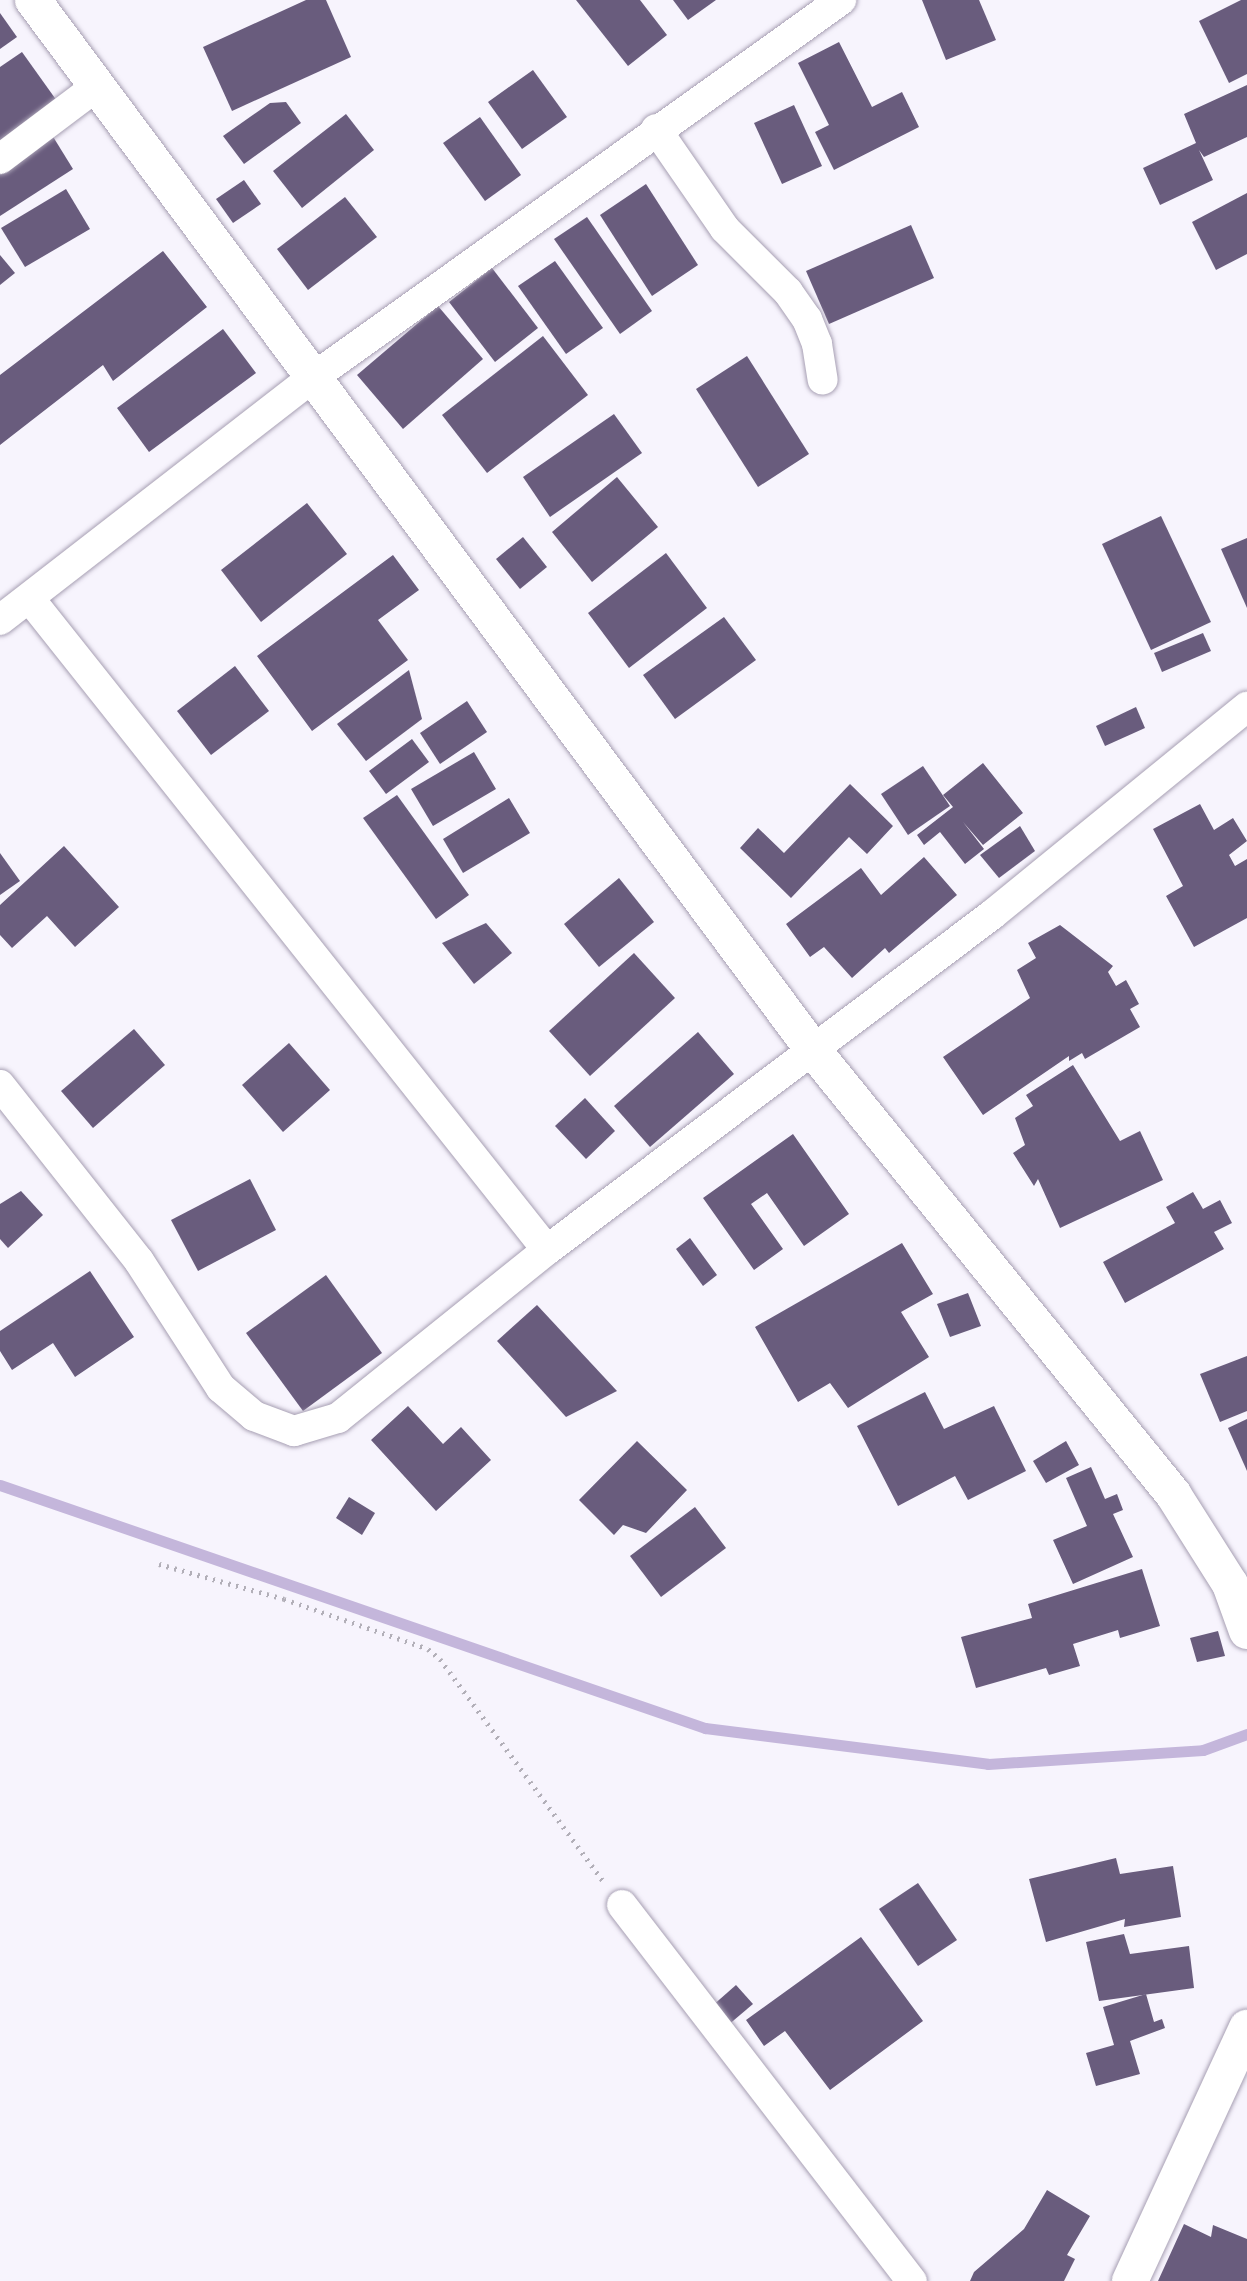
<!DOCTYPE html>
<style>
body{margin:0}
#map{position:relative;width:1247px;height:2281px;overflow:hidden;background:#f7f4fd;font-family:"IBM Plex Sans",sans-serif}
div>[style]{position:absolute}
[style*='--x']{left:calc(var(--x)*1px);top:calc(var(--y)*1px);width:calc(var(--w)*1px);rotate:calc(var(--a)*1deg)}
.stream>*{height:11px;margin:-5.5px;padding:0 5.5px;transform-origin:5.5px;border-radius:5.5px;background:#c4b6db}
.building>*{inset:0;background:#695c7d}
.path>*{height:5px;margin-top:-2.5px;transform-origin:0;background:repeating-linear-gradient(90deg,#b2afb8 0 2px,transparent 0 8px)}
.roads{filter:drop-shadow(0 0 2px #a79fb3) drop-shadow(0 0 2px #a79fb3)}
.minor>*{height:30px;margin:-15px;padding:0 15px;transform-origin:15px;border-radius:15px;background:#fff}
.tertiary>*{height:36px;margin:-18px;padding:0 18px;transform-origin:18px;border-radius:18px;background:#fff}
span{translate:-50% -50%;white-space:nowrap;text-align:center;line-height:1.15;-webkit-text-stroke:8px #fff;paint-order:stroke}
</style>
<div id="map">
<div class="stream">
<i style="--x:0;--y:1485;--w:746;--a:19.02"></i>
<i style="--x:705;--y:1728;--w:285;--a:7.2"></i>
<i style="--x:988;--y:1764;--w:215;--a:-3.7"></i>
<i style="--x:1203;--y:1750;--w:47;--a:-20"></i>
</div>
<div class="building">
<i style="clip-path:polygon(306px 0,326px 0,351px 57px,232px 111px,203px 47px)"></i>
<i style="clip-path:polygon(576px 0,640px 0,667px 35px,628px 66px)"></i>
<i style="clip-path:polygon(673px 0,716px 0,688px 20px)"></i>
<i style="clip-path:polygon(922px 0,979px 0,996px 40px,946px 60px)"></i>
<i style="clip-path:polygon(1241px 0,1247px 0,1247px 74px,1229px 83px,1199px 21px)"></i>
<i style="clip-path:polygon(0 13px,17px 37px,0 49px)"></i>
<i style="clip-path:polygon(839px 42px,872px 107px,902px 92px,919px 127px,834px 170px,815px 132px,829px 125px,798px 63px)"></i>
<i style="clip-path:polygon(22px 52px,62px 108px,0 151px,0 67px)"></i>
<i style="clip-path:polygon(533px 70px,567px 117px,522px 149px,488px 102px)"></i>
<i style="clip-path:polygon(1247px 85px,1247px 137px,1204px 157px,1199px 150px,1213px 180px,1160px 205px,1143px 168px,1196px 143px,1184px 114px)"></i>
<i style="clip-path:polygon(286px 102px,301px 123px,244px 164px,223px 136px,270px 103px)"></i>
<i style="clip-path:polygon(794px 105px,822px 166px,782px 184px,754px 123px)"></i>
<i style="clip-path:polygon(346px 114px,374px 150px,302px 208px,273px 171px)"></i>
<i style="clip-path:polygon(480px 117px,521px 175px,485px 201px,443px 143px)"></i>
<i style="clip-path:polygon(52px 135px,73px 169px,0 216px,0 168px)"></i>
<i style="clip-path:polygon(244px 180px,261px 204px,233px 223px,216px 199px)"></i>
<i style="clip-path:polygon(646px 184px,698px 265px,652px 296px,600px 215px)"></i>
<i style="clip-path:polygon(66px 189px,90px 229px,25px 267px,1px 228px)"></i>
<i style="clip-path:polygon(1247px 193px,1247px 254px,1216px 270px,1192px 222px)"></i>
<i style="clip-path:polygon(345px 197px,377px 237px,308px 290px,277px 249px)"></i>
<i style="clip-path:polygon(587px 217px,652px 311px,620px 334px,554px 239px)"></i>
<i style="clip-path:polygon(911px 225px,934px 278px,829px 324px,806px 271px)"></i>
<i style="clip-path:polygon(163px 251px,207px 307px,113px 381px,103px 365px,0 445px,0 375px)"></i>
<i style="clip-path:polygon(0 255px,15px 273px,0 285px)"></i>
<i style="clip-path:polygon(555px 261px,603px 328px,566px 354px,518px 286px)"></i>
<i style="clip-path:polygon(492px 268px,538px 328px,495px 362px,449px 302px)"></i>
<i style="clip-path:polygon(438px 306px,483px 359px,403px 429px,357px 375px)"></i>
<i style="clip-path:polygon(223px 329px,256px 373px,149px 452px,117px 408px)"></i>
<i style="clip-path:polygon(543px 336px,588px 395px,487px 473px,442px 415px)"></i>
<i style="clip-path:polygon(747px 356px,809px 454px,758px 487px,696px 389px)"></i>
<i style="clip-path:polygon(614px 414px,642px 453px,550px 517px,523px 477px)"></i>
<i style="clip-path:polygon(617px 477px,658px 527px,592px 582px,552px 532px)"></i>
<i style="clip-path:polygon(307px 503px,347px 554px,261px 622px,221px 570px)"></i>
<i style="clip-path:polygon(1161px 516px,1211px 622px,1151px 650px,1102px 544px)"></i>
<i style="clip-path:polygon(523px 537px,547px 567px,520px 589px,496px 559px)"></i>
<i style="clip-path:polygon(1247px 538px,1247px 608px,1221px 549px)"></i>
<i style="clip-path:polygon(666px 553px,707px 608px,629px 668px,588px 613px)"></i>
<i style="clip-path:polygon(393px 555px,419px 590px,378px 620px,408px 660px,312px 731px,257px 656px)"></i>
<i style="clip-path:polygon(724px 617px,756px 660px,675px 719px,643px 675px)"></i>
<i style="clip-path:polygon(1203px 633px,1211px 651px,1162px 672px,1154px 653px)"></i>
<i style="clip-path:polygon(235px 666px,269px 711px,211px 755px,177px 711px)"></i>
<i style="clip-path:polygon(409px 670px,422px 719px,366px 761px,337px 724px)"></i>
<i style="clip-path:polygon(467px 701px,487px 732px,440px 764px,420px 733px)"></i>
<i style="clip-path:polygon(1136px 707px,1145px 728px,1105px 746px,1096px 726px)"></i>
<i style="clip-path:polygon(412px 739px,429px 762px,386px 794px,369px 771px)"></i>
<i style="clip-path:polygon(474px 752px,496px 789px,433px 826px,411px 789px)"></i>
<i style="clip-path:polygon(983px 763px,1023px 813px,983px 845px,963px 822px,984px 849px,965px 864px,940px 832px,924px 845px,917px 835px,953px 807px,943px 795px)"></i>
<i style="clip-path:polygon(923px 766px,950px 806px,908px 835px,881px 794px)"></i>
<i style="clip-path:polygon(850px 784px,893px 826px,867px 854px,849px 837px,791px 898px,740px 848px,758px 828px,784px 853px)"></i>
<i style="clip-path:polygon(397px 795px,469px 895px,436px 919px,363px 818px)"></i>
<i style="clip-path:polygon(509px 798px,530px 833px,463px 873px,443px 839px)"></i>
<i style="clip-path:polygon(1200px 804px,1214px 830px,1233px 818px,1247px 841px,1229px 855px,1235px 866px,1247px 859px,1247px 918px,1194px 947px,1166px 896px,1183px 886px,1153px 829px)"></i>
<i style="clip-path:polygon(1020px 826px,1035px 851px,999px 878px,980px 855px)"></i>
<i style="clip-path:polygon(64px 846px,119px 907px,75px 947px,47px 916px,12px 948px,0 935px,0 905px)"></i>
<i style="clip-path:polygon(0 853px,20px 881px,0 895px)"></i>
<i style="clip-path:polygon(924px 857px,957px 895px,889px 953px,885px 948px,852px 978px,824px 947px,810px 957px,786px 924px,861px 868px,881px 895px)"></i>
<i style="clip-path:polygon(619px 878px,654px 922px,599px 967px,564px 924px)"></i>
<i style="clip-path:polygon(486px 923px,512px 953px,474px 984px,442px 943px)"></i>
<i style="clip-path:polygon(1060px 925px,1113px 966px,1108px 972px,1116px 986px,1126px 980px,1139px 1004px,1130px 1009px,1140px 1027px,1085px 1059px,1082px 1053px,1069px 1061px,1069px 1056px,983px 1115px,943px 1057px,1030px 998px,1017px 970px,1036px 958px,1028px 943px)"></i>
<i style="clip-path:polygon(634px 953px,675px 998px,590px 1076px,549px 1031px)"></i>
<i style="clip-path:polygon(134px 1029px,165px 1065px,93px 1128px,61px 1091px)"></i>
<i style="clip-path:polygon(698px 1032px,734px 1074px,650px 1147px,614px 1106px)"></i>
<i style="clip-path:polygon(289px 1043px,330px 1090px,283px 1132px,242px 1085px)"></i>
<i style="clip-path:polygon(1073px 1065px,1120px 1141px,1140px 1131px,1163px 1180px,1060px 1228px,1038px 1179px,1034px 1186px,1013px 1153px,1025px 1145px,1015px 1118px,1033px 1106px,1026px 1095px)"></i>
<i style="clip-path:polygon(585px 1098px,615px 1131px,586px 1159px,555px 1126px)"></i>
<i style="clip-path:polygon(793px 1134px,849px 1214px,804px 1246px,767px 1193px,751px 1204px,783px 1249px,754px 1270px,703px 1198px)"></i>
<i style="clip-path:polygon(250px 1179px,276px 1230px,198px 1271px,171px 1220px)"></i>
<i style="clip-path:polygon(21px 1191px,43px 1215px,8px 1248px,0 1239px,0 1204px)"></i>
<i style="clip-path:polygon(1193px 1192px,1203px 1209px,1220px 1200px,1232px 1223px,1214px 1232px,1224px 1249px,1125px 1303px,1103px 1262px,1175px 1223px,1166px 1207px)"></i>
<i style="clip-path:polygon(690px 1238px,717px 1275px,703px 1286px,676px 1249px)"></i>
<i style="clip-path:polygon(902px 1243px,933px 1294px,901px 1312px,929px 1357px,848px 1408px,830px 1383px,798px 1402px,755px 1327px)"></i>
<i style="clip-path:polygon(90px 1271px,134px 1337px,75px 1377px,53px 1343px,12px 1370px,0 1351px,0 1331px)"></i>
<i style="clip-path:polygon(326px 1275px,382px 1353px,303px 1411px,246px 1333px)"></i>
<i style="clip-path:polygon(968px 1293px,981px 1326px,950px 1337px,937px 1304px)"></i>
<i style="clip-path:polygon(537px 1305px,617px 1391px,566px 1417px,497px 1341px)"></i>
<i style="clip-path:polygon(1247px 1356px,1247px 1411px,1220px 1422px,1200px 1374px)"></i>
<i style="clip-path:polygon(925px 1392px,944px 1429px,994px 1406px,1026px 1471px,968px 1500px,955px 1476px,898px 1506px,857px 1426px)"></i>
<i style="clip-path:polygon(408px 1406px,443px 1444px,461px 1427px,491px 1460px,436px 1511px,371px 1440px)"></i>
<i style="clip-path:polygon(1247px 1419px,1247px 1471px,1228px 1428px)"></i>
<i style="clip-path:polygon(637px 1441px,687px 1490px,646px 1533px,623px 1525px,614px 1535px,579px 1500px)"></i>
<i style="clip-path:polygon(1066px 1441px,1079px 1465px,1046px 1483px,1033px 1461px)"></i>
<i style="clip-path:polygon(1091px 1467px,1105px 1499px,1117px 1494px,1123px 1510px,1113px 1514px,1133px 1557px,1073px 1584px,1053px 1540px,1087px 1526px,1066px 1478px)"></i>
<i style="clip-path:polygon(349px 1497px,375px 1513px,362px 1535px,336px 1518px)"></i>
<i style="clip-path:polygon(695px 1507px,726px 1548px,661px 1597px,630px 1556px)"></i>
<i style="clip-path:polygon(1142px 1569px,1160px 1626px,1120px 1638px,1118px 1630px,1073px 1644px,1080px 1666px,1049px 1675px,1046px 1668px,976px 1688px,961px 1637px,1032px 1618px,1028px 1604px)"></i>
<i style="clip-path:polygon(1218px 1631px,1225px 1656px,1197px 1662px,1190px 1638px)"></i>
<i style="clip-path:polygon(1116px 1858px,1120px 1874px,1173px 1866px,1181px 1917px,1124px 1927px,1125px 1919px,1046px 1942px,1029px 1879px)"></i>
<i style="clip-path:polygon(918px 1883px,957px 1940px,918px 1966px,879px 1909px)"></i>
<i style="clip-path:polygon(1124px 1934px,1130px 1954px,1189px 1946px,1194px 1988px,1099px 2001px,1086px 1942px)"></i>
<i style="clip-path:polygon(861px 1937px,923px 2021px,830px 2090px,785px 2031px,764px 2046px,746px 2020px)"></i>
<i style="clip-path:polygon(736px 1985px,753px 2004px,727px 2026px,711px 2007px)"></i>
<i style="clip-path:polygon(1146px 1994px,1154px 2022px,1162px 2019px,1165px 2028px,1130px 2041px,1140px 2074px,1096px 2086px,1086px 2053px,1114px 2045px,1103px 2007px)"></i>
<i style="clip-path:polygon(1047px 2190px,1090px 2216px,1067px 2255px,1075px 2259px,1064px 2281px,970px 2281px,974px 2272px,1024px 2229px)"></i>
<i style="clip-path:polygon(1184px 2224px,1211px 2237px,1213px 2225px,1247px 2239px,1247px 2281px,1158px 2281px)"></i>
</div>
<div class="path">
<i style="--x:159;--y:1564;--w:130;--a:15.6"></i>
<i style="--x:284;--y:1599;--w:152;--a:19.1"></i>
<i style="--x:428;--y:1649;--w:16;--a:40"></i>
<i style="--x:440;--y:1659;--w:277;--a:53.7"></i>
</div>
<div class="roads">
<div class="minor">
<i style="--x:656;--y:129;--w:121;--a:55.4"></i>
<i style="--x:725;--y:229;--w:89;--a:45"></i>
<i style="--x:788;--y:292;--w:33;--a:55"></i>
<i style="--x:807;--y:319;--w:27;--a:68"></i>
<i style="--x:817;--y:344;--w:36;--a:81"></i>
<i style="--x:0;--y:159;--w:121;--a:-37"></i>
<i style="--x:30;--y:599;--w:831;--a:51.54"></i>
<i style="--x:0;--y:620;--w:393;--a:-37.8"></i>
<i style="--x:311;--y:379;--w:652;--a:-35.57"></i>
<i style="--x:0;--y:1085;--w:224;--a:51.7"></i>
<i style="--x:139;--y:1261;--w:151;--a:57.2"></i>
<i style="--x:221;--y:1388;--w:43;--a:40.3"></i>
<i style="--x:254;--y:1416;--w:43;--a:20.6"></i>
<i style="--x:294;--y:1431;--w:46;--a:-16.5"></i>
<i style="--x:338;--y:1418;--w:268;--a:-38.8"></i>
<i style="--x:547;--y:1250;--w:558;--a:-36.99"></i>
<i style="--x:993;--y:914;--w:328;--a:-39.2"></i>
<i style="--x:622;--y:1905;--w:475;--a:52.4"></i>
</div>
<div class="tertiary">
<i style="--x:33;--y:0;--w:1308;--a:53.39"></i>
<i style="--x:813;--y:1050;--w:572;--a:50.96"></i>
<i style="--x:1173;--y:1494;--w:107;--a:57.7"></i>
<i style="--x:1230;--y:1584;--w:50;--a:70.1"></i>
<i style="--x:1130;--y:2281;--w:279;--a:-65.2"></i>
</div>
</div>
</div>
